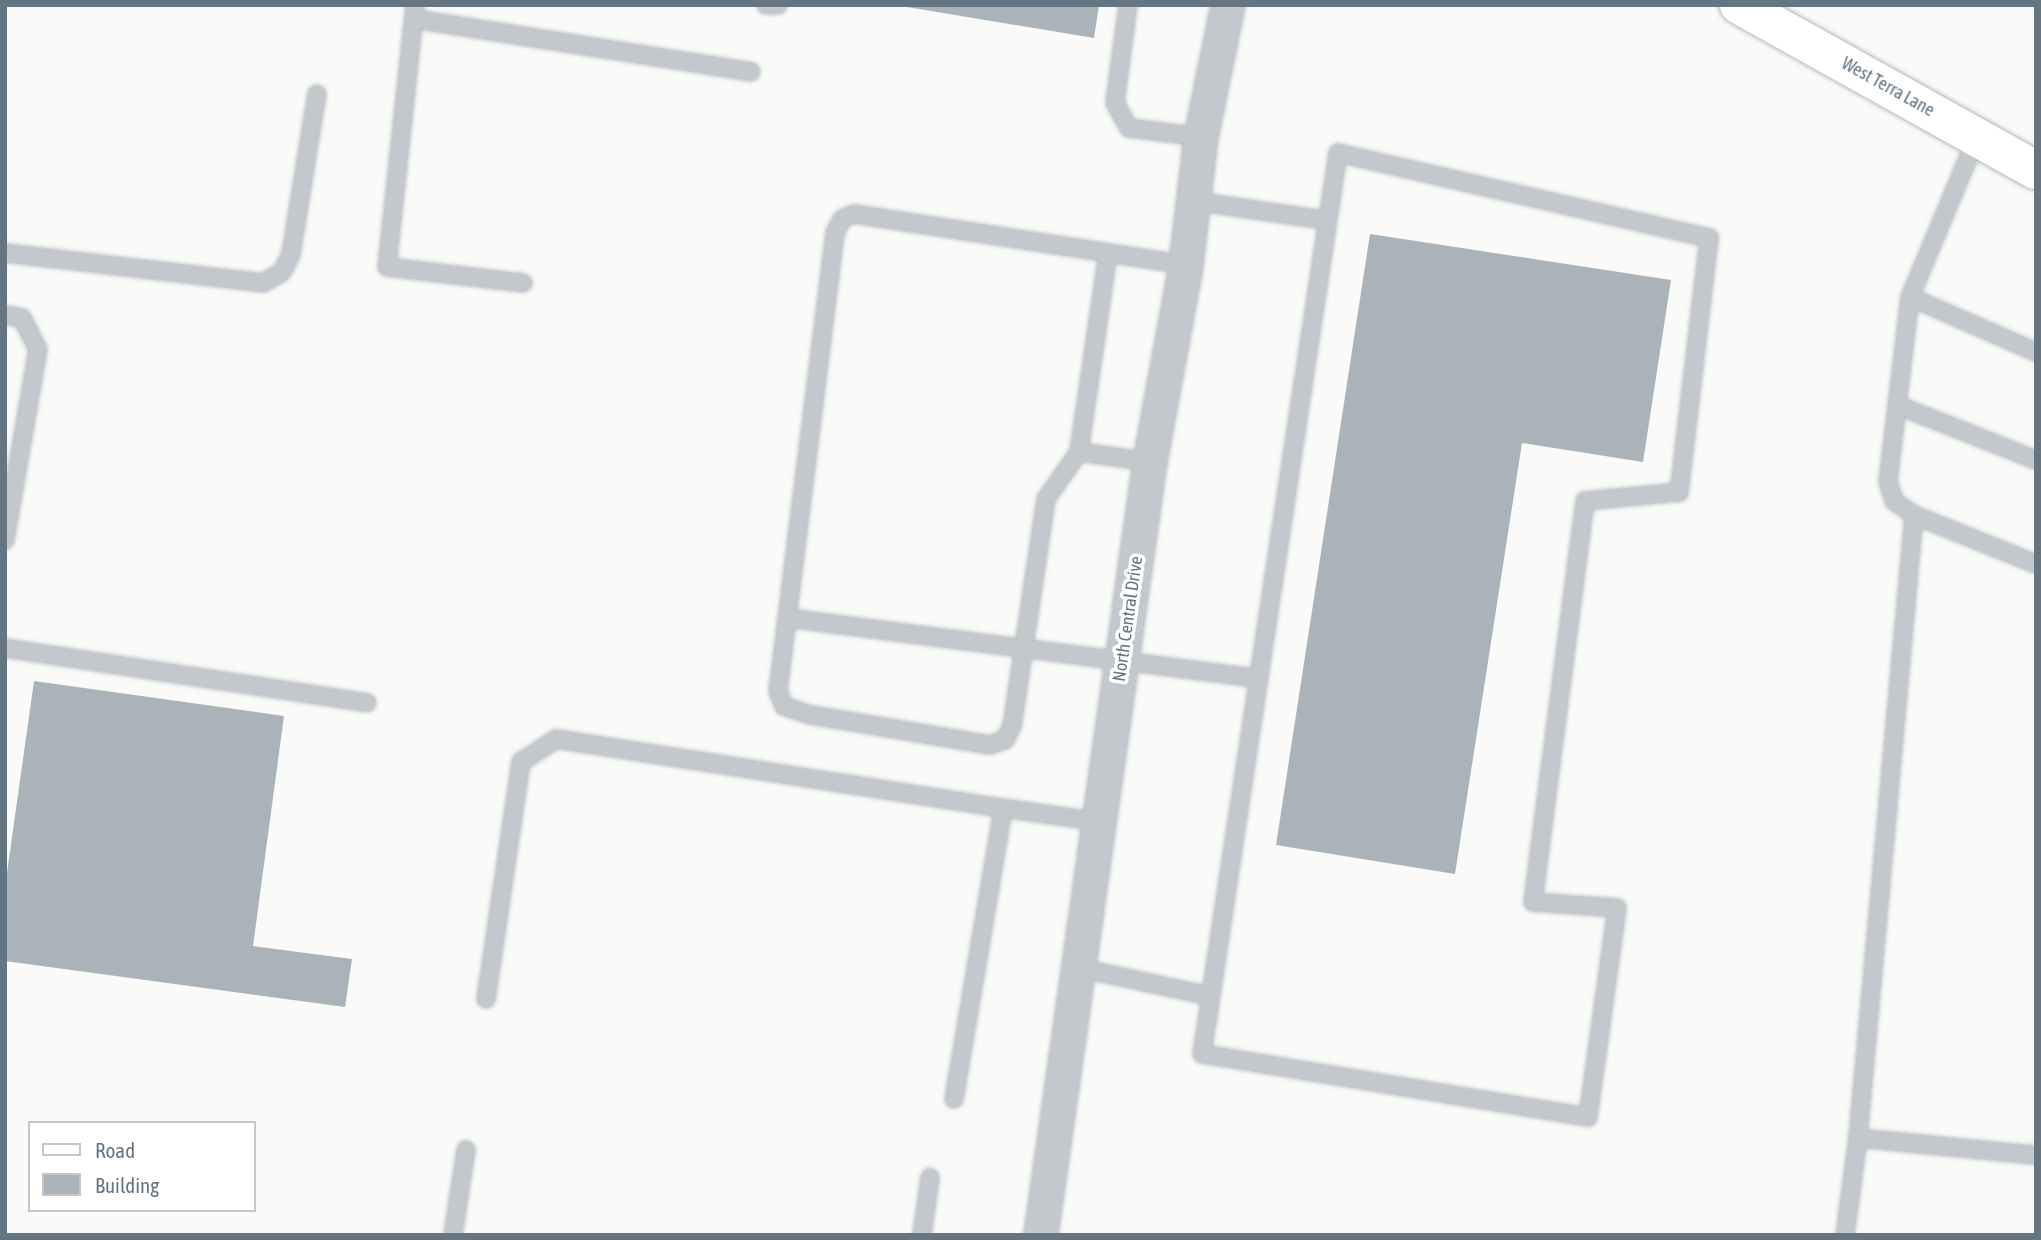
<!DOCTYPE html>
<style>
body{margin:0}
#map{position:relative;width:2041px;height:1240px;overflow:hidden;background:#fafaf8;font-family:"Asap Condensed",sans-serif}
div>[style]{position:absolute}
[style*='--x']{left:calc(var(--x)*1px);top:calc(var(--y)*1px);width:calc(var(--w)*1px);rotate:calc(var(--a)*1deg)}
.building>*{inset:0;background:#aab3b9}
.roads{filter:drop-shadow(0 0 2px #b3babf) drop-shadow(0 0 2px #b3babf)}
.lane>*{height:16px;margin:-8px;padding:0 8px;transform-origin:8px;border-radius:8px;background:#c3c8cc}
.street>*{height:32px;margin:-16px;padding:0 16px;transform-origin:16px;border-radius:16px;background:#c3c8cc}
.secondary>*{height:38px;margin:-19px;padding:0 19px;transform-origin:19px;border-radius:19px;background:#fff}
span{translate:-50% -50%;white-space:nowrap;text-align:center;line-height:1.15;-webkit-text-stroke:7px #fff;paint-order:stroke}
.street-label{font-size:18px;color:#657683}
.frame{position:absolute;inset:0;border:7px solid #657683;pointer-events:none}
.legend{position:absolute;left:28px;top:1121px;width:228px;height:91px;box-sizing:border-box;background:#fff;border:2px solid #c1c8cd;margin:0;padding:9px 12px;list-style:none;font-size:21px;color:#657683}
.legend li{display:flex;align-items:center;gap:14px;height:35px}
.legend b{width:35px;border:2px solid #c1c8cd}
</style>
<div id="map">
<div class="building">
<i style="clip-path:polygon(895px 5px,1099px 5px,1094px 38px)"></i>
<i style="clip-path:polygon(1370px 234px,1671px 280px,1643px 462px,1522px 443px,1455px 874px,1276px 845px)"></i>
<i style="clip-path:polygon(34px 681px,284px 716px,253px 946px,352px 959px,345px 1007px,5px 961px,5px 887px)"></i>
</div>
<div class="roads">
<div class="lane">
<i style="--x:415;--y:5;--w:263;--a:96.1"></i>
<i style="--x:387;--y:267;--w:137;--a:6.7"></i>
<i style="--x:766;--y:5;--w:12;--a:0"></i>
<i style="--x:1128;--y:5;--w:99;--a:97.6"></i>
<i style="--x:1115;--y:103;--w:29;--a:61"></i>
<i style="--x:1129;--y:128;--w:73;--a:7.1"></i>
<i style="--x:414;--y:19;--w:341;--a:8.9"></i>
<i style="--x:1977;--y:137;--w:173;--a:112.7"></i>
<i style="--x:1910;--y:297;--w:185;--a:96.8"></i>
<i style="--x:1888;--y:481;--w:21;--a:73"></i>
<i style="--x:1894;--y:501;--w:24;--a:35"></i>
<i style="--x:1914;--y:515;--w:131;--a:21.9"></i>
<i style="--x:1338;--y:153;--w:381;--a:12.9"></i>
<i style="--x:1709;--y:238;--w:256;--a:96.7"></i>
<i style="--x:1679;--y:492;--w:94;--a:174.5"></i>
<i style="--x:1585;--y:501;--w:404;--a:97.4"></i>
<i style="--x:1533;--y:902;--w:84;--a:4.1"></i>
<i style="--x:1617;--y:908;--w:211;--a:97.9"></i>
<i style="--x:1588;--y:1117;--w:391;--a:-170.7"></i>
<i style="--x:1202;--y:1054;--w:911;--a:-81.42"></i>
<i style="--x:1194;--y:201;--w:132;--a:8.3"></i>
<i style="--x:5;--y:253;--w:260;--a:6.6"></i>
<i style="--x:263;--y:283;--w:22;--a:-30"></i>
<i style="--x:282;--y:272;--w:20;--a:-63"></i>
<i style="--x:291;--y:254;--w:162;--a:-80.8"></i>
<i style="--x:1108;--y:253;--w:201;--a:98.3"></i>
<i style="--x:1079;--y:452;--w:57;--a:125.1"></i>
<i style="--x:1046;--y:499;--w:230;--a:98.5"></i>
<i style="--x:1012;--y:726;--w:16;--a:117"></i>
<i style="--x:1005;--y:740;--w:16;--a:162"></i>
<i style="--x:990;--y:745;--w:182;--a:-170.5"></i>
<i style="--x:810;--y:715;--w:28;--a:-161"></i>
<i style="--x:784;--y:706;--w:16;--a:-112"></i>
<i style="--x:778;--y:691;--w:462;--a:-82.9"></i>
<i style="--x:835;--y:233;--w:16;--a:-63"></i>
<i style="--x:842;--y:219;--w:13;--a:-23"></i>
<i style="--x:854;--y:214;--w:257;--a:8.7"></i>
<i style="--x:1108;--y:253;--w:79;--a:8.7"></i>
<i style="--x:1910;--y:297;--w:137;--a:23.6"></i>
<i style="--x:5;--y:315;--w:17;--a:10"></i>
<i style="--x:22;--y:318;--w:35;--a:63"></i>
<i style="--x:38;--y:349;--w:194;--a:99.8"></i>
<i style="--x:1897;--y:405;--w:149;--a:21.6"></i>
<i style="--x:1079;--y:452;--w:72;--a:8"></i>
<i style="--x:1914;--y:515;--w:626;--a:95.14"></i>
<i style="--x:1858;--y:1138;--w:179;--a:5.5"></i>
<i style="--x:787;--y:618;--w:475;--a:7.3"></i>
<i style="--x:5;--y:648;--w:366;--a:8.6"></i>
<i style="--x:1080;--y:968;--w:133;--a:12.2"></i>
<i style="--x:486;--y:999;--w:240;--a:-81.6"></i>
<i style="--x:521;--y:762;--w:42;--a:-33.3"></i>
<i style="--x:556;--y:739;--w:452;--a:8.8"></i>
<i style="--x:954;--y:1099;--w:295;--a:-80.4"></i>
<i style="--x:1003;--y:808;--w:98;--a:8.2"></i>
<i style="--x:453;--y:1235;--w:86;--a:-81.3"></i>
<i style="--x:922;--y:1235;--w:58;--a:-82"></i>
<i style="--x:1845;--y:1235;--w:98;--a:-82.4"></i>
</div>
<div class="street">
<i style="--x:1041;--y:1235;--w:781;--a:-81.97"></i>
<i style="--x:1150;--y:462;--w:200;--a:-79.6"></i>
<i style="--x:1186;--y:265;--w:129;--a:-83.3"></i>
<i style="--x:1201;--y:137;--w:135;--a:-78.4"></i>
</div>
<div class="secondary">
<i style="--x:1739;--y:5;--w:340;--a:29.1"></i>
</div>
</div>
<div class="street-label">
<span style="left:1888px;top:87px;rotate:29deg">West Terra Lane</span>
<span style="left:1128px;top:619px;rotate:-82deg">North Central Drive</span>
</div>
<div class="frame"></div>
<ul class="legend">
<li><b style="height:9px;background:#fff"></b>Road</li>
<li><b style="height:19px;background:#aab3b9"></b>Building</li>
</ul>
</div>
